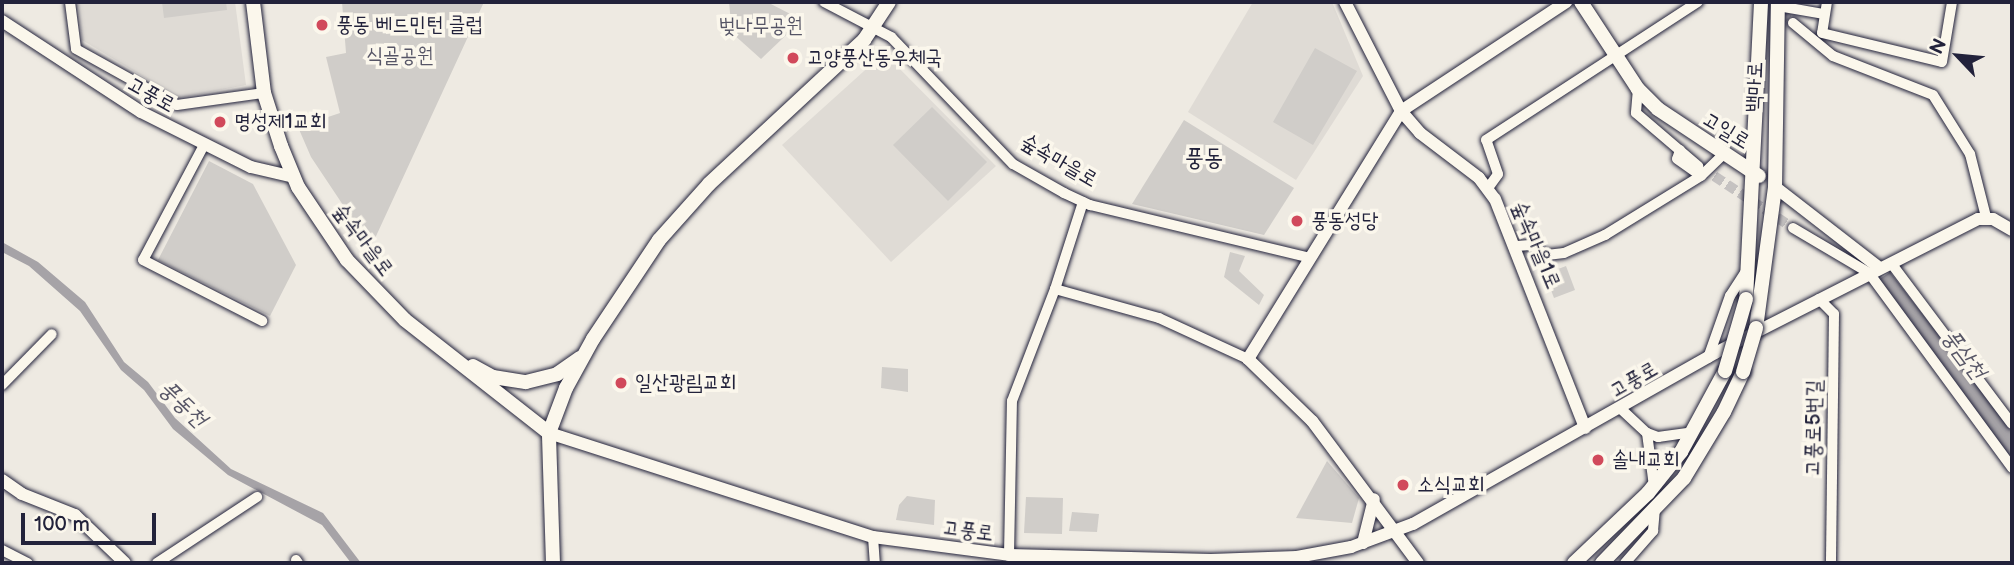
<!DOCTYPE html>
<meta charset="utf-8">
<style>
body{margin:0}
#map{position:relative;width:2014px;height:565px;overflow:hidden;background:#eeeae2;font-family:"Balsamiq Sans","Poor Story",sans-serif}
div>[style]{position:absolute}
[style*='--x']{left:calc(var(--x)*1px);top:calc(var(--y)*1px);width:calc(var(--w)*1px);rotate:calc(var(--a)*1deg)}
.built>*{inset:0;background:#dfdbd5}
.green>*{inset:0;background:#d0cdc9}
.water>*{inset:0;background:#a6a3a7}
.minor-tunnel>*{height:10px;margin-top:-5px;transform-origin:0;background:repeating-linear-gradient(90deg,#c5c2c1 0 10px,transparent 0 15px)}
.roads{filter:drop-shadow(0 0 2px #22223b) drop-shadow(0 0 2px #22223b)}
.minor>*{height:10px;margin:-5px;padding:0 5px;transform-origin:5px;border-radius:5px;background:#fbf7ec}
.tertiary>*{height:12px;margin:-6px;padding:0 6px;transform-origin:6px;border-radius:6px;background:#fbf7ec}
.secondary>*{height:14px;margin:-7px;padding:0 7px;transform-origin:7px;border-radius:7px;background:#fbf7ec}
.bridges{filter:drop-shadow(0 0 2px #22223b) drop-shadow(0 0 2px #22223b)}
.secondary-bridge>*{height:14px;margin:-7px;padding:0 7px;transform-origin:7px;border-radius:7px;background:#fbf7ec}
.dots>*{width:19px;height:19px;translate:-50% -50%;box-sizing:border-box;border:4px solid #fbf7ec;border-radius:50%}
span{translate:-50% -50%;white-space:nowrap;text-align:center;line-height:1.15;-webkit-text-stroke:7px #fbf7ec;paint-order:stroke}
.poi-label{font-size:21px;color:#22223b}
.left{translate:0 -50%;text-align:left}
.park-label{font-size:21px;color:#565566}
.street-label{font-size:21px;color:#22223b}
.water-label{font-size:23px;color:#575666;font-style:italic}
.quarter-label{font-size:24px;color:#22223b}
.frame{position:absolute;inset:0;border:4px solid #22223b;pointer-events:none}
.north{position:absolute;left:1923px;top:21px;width:70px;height:70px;-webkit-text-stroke:5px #fbf7ec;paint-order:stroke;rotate:296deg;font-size:19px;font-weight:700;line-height:28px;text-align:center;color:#22223b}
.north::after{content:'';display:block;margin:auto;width:24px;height:32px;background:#22223b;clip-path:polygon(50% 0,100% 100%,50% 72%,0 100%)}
.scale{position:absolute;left:21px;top:513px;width:135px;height:32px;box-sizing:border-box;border:4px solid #22223b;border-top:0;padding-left:9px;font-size:21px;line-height:24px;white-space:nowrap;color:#22223b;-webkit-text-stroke:5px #fbf7ec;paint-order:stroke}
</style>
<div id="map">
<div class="built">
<i style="clip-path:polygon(78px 2px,235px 2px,246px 85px,179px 98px,82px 40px)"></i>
<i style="clip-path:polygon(1253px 2px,1332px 2px,1363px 76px,1296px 180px,1188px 112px)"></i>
<i style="clip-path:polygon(884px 53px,996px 166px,891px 262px,782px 145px)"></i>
</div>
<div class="green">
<i style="clip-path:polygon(162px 2px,226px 2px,227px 10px,164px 18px)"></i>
<i style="clip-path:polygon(342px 2px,484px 2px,371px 247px,311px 157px,298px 127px,340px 113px,326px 57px,346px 53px)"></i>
<i style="clip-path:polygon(729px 2px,767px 2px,802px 20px,761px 59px,732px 33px)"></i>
<i style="clip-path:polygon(1315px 48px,1357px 71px,1313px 145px,1273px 122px)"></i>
<i style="clip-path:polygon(932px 107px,987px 162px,948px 201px,893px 145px)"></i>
<i style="clip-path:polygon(1184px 120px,1294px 188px,1264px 235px,1132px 204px)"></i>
<i style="clip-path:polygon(209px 161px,253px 184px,296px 265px,270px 316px,158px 260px)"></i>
<i style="clip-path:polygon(1230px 252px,1245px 256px,1239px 271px,1264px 295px,1259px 305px,1224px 277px)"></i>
<i style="clip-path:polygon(1566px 266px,1575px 290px,1554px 298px,1545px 274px)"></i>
<i style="clip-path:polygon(882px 367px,908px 369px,908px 392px,881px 388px)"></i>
<i style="clip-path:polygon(1327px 461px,1359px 498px,1352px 523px,1296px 518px)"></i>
<i style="clip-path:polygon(907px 496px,935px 500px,934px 525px,896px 520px,899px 505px)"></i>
<i style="clip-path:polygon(1026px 497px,1063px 498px,1062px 534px,1024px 533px)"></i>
<i style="clip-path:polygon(1072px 512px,1099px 514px,1097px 532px,1069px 531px)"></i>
</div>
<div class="water">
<i style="clip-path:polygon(2px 242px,38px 262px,85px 302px,124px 362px,148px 382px,175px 418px,231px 469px,323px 513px,361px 563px,351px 563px,322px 525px,228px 475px,173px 429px,144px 390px,121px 370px,80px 311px,29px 266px,2px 252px)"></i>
<i style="clip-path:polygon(1890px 272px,2012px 430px,2012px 461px,1877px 281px)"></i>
</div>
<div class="minor-tunnel">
<i style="--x:1770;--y:2;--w:31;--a:42"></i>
<i style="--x:1702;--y:168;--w:109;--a:33.4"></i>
</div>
<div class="roads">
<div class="minor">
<i style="--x:70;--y:2;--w:47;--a:82.7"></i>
<i style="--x:76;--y:49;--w:115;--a:29"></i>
<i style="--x:177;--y:105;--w:88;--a:-7.9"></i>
<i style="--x:824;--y:2;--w:76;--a:27.6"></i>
<i style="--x:891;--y:37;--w:176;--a:46.2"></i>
<i style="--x:1013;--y:164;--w:59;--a:29.6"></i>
<i style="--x:1064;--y:193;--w:29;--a:25"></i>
<i style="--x:1090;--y:205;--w:227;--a:13.5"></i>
<i style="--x:1827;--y:2;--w:31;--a:99"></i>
<i style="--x:1822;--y:33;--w:123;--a:13.6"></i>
<i style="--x:1942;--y:62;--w:61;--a:-80.5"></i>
<i style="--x:1778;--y:6;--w:47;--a:9.9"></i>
<i style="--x:1793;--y:23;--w:52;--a:39.5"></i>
<i style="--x:1833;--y:56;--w:107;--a:21.3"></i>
<i style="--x:1933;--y:95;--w:70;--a:57.9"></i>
<i style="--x:1970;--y:154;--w:65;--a:75.7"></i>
<i style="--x:1638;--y:89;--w:24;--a:95"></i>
<i style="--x:1636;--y:113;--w:82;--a:40.5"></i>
<i style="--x:204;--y:145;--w:130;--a:117.9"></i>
<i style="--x:143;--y:260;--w:134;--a:27.1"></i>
<i style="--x:1680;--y:150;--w:9;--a:108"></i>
<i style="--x:1677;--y:159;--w:29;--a:35"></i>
<i style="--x:1488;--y:188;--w:17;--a:-54"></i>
<i style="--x:1498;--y:174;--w:36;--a:-109"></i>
<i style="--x:1486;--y:140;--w:253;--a:-33.1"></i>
<i style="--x:1083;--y:202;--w:91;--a:107.8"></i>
<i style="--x:1055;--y:289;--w:108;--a:15.6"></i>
<i style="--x:1159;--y:318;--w:98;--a:24.7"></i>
<i style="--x:1793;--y:228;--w:88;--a:30.6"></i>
<i style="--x:1869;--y:273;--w:242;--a:53.7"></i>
<i style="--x:1517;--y:246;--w:13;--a:-4"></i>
<i style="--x:1530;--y:245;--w:20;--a:30"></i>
<i style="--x:1547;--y:255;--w:17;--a:-7"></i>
<i style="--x:1564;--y:253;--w:45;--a:-23.7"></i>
<i style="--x:1605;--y:235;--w:113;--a:-31.6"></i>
<i style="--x:1701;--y:176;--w:32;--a:-44"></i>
<i style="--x:1891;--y:263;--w:201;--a:53.1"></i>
<i style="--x:1819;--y:299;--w:21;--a:45"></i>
<i style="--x:1834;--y:314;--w:249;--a:90.7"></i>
<i style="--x:1708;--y:358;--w:66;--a:-70.5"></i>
<i style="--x:1730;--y:296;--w:30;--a:-57"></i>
<i style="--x:2;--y:385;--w:71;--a:-45.6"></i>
<i style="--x:1621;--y:409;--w:35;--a:43"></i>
<i style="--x:1647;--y:433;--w:12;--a:20"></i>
<i style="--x:1658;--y:437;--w:35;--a:-8"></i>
<i style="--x:1647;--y:433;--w:53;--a:82.5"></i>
<i style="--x:873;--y:537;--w:26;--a:86"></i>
<i style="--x:2;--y:550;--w:29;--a:27"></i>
<i style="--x:1009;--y:555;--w:154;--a:-88.9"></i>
<i style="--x:1012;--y:401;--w:120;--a:-69"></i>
<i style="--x:296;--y:560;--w:4;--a:56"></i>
<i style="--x:157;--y:563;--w:120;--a:-33.4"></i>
<i style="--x:1625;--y:563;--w:43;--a:-48.8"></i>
<i style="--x:1653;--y:531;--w:21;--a:-85"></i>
</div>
<div class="tertiary">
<i style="--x:1345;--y:2;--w:123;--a:62.8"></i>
<i style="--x:1401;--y:111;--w:29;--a:49"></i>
<i style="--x:1420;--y:133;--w:74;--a:37.3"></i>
<i style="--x:1479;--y:178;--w:26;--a:53"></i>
<i style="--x:1495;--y:199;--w:246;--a:68.5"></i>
<i style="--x:2;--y:21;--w:166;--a:33.2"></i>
<i style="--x:141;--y:112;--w:123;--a:26.6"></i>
<i style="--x:251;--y:167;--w:44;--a:13.1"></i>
<i style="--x:1775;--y:187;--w:130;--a:37.8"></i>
<i style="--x:549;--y:433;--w:340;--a:17.8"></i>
<i style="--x:873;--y:537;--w:137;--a:7.5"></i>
<i style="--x:1009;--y:555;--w:202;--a:1.4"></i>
<i style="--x:1211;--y:560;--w:86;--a:-2"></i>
<i style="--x:1297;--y:557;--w:55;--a:-10.5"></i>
<i style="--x:1351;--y:547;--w:66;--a:-20.4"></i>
<i style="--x:1413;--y:524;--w:347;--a:-29.5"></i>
<i style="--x:1715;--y:353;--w:295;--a:-27"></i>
<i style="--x:1978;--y:219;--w:15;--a:0"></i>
<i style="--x:1993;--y:219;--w:22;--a:30"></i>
<i style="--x:2;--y:480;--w:24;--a:35"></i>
<i style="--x:22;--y:494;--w:57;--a:21.6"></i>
<i style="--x:75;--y:515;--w:69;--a:43.8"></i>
<i style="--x:1363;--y:543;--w:45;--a:-76"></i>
<i style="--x:1418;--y:563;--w:177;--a:-126.7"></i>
<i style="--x:1312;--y:421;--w:89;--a:-135.9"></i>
<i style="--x:1248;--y:359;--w:291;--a:-58.3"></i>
<i style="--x:1401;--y:111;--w:198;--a:-33.4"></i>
</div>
<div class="secondary">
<i style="--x:253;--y:2;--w:92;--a:83.1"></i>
<i style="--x:264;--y:93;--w:56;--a:72.2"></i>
<i style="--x:281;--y:146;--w:44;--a:67.5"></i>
<i style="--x:298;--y:187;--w:88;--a:56.1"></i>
<i style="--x:347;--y:260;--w:83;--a:46"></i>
<i style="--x:405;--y:320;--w:183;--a:38.1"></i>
<i style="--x:1581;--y:2;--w:104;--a:56.8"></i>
<i style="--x:1638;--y:89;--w:28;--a:45"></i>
<i style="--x:1658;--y:109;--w:121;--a:33.6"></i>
<i style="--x:1746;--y:299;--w:297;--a:-87.1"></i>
<i style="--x:1756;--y:328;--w:142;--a:-82.3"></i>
<i style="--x:1775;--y:187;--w:185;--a:-89.1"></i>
<i style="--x:473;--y:366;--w:23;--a:29"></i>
<i style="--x:493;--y:377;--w:33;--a:9"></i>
<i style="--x:526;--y:382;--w:32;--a:-14"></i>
<i style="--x:557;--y:374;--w:28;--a:-35"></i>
<i style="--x:553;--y:563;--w:130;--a:-91.8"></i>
<i style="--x:549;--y:433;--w:48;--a:-69.3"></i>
<i style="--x:566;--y:388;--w:56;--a:-61.1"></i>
<i style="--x:593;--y:339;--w:119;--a:-56.3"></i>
<i style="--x:659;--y:240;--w:75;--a:-48.2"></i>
<i style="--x:709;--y:184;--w:212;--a:-42.9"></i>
<i style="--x:864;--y:40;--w:45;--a:-56.7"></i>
<i style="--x:1574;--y:563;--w:102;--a:-43.4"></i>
<i style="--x:1648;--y:493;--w:53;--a:-51.2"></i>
<i style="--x:1681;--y:452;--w:92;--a:-61.5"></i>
<i style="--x:1602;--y:563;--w:118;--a:-46"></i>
<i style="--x:1684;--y:478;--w:77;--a:-58.8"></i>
<i style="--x:1724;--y:412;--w:44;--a:-64.6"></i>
</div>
</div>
<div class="bridges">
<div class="secondary-bridge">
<i style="--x:1725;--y:371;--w:75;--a:-73.7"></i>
<i style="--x:1743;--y:372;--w:46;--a:-73.5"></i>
</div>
</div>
<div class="dots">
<i style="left:322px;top:25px;background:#d1495b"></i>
<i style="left:793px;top:58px;background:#d1495b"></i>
<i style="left:220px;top:122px;background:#d1495b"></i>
<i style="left:1297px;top:221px;background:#d1495b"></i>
<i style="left:621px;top:383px;background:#d1495b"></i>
<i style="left:1598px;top:460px;background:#d1495b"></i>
<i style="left:1403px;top:485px;background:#d1495b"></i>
</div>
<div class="poi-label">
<span class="left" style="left:336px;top:25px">풍동 베드민턴 클럽</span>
<span class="left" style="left:807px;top:58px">고양풍산동우체국</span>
<span class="left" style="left:234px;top:122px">명성제1교회</span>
<span class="left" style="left:1311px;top:221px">풍동성당</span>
<span class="left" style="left:635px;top:383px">일산광림교회</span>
<span class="left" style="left:1612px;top:460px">솔내교회</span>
<span class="left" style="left:1417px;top:485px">소식교회</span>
</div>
<div class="park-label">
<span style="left:761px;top:26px">벚나무공원</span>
<span style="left:400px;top:56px">식골공원</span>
</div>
<div class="street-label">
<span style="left:1755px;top:87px;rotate:-88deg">백마로</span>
<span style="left:151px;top:95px;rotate:29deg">고풍로</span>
<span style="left:1726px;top:131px;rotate:31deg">고일로</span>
<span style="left:1059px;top:161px;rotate:30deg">숲속마을로</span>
<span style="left:363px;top:240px;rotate:53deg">숲속마을로</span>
<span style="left:1536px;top:245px;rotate:67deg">숲속마을1로</span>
<span style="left:1634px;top:380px;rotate:-30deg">고풍로</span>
<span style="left:1814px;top:428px;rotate:-89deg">고풍로5번길</span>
<span style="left:968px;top:531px;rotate:7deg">고풍로</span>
</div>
<div class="water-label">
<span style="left:1964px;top:354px;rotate:53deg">풍삼천</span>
<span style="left:183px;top:404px;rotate:44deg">풍동천</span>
</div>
<div class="quarter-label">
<span style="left:1204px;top:158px">풍동</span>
</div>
<div class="frame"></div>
<div class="north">N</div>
<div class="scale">100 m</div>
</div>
